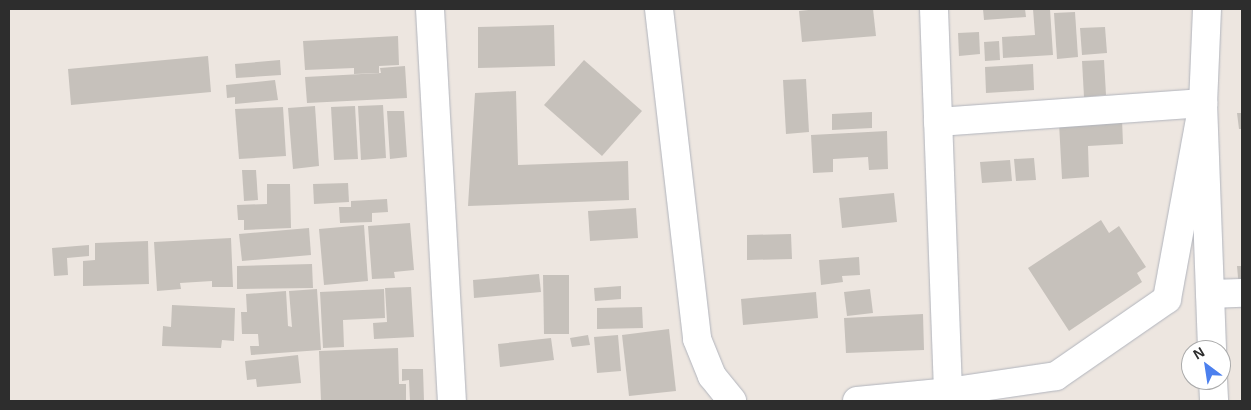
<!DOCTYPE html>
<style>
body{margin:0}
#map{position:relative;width:1251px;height:410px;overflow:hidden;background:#ede6e0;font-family:Arial,sans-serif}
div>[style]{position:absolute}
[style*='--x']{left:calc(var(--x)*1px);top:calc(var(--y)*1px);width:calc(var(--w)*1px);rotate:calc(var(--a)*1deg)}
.building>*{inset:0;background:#c6c1bb}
.roads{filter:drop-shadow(0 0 1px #b1b4bc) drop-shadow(0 0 1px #b1b4bc)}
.minor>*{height:28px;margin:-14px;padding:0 14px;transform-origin:14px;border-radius:14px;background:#fff}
span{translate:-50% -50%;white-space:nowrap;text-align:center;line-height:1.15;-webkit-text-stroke:4px #fff;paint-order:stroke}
.frame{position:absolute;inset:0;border:10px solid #2d2d2d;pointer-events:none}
.north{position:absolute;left:1181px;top:340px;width:50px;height:50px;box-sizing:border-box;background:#fff;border:1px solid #ababab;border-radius:50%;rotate:329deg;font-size:14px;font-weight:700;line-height:20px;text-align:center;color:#2d2d2d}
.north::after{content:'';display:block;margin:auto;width:18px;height:22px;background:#4c80ee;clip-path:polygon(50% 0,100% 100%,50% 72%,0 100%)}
</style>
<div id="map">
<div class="building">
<i style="clip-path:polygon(818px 9px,873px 9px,876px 36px,802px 42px,799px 11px)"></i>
<i style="clip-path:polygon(983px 9px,1025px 9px,1026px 17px,984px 20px)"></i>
<i style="clip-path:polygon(1033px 9px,1050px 9px,1053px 55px,1003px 58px,1002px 37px,1035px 35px)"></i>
<i style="clip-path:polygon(1075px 12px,1078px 57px,1057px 59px,1054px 13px)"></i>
<i style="clip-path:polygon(554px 25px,555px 66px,478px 68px,478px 27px)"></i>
<i style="clip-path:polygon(1105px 27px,1107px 53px,1082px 55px,1080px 28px)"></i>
<i style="clip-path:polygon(979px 32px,980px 54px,959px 56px,958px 33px)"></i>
<i style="clip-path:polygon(398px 36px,399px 65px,379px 66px,379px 73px,354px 74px,354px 68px,305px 70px,303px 41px)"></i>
<i style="clip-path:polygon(999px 41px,1000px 60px,985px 61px,984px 42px)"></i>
<i style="clip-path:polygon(208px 56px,211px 92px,71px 105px,68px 69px)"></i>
<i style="clip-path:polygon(280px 60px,281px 75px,236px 78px,235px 64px)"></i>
<i style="clip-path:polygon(584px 60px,642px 111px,602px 156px,544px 105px)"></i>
<i style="clip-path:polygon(1104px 60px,1106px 95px,1084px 97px,1082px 61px)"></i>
<i style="clip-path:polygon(1033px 64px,1034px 90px,986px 93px,985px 67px)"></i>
<i style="clip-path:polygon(405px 66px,407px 98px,307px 103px,305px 77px,381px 73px,380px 68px)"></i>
<i style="clip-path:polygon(806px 79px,809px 132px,786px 134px,783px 80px)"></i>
<i style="clip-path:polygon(275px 80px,278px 100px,235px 104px,235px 97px,227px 98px,226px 85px)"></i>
<i style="clip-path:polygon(516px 91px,518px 165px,628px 161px,629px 200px,468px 206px,475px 93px)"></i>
<i style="clip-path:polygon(383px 105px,386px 158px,361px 160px,358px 106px)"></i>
<i style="clip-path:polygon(315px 106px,319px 166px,293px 169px,288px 108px)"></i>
<i style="clip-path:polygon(355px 106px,358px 159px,334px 160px,331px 107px)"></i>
<i style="clip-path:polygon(283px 107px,286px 156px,239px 159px,235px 109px)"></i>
<i style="clip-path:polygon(387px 111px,404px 111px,407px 157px,390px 159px)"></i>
<i style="clip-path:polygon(872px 112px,872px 128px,832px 130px,832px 114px)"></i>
<i style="clip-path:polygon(1237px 113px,1242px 113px,1242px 129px,1239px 129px)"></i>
<i style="clip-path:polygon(1122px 119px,1123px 144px,1088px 146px,1089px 177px,1062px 179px,1059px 123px)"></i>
<i style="clip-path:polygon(887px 131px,888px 169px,869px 170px,868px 157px,833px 159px,833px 172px,813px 173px,811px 135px)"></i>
<i style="clip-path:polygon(1034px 158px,1036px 180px,1016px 181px,1014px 159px)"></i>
<i style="clip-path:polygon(1010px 160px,1012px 181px,982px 183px,980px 162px)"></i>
<i style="clip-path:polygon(242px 170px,256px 170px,258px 200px,244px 201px)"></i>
<i style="clip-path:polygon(348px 183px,349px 202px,314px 204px,313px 184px)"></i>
<i style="clip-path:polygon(267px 184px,290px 184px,291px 228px,244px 230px,244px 220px,238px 220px,237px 205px,267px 204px)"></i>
<i style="clip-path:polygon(894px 193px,897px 222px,842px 228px,839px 198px)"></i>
<i style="clip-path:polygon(387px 199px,388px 212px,372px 213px,372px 222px,340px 223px,339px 207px,351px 207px,351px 201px)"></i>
<i style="clip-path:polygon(636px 208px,638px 238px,590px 241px,588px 211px)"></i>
<i style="clip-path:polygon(1101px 220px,1109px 233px,1119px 226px,1146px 267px,1137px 273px,1142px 282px,1069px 331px,1028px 268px)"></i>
<i style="clip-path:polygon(410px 223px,414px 270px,394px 272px,395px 278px,372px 279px,368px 226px)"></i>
<i style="clip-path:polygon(364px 225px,368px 281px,324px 285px,319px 229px)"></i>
<i style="clip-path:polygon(309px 228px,311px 255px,242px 261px,239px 234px)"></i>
<i style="clip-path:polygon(791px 234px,792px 259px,747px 260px,747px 235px)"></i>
<i style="clip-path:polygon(231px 238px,233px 287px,212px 287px,212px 281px,180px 283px,181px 289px,157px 291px,154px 242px)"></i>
<i style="clip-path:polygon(148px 241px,149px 284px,83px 286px,83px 261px,95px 260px,95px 243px)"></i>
<i style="clip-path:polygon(89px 245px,89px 256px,67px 258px,68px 275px,54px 276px,52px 248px)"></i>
<i style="clip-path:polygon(859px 257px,860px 275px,842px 276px,843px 282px,821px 285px,819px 260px)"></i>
<i style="clip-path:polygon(312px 264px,313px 288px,237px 289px,237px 266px)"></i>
<i style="clip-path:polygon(1237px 266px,1242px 266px,1242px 289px,1239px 289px)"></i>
<i style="clip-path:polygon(539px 274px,541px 292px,474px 298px,473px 280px)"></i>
<i style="clip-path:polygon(543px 275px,569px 275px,569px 334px,544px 334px)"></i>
<i style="clip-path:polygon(621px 286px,621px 299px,595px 301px,594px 288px)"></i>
<i style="clip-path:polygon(411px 287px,414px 337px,374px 339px,373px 323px,387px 322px,385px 288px)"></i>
<i style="clip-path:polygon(317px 289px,321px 350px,251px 355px,250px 346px,259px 346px,258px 334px,242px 334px,241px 312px,247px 312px,246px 294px,286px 291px,288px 326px,292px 327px,289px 291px)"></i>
<i style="clip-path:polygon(384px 289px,385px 318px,343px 320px,344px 347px,323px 348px,320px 292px)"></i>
<i style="clip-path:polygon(870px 289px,873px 313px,847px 316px,844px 292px)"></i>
<i style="clip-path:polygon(816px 292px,818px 318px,743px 325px,741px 299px)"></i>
<i style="clip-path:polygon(172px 305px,235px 308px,234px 341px,222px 340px,221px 348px,162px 346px,163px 326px,171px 327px)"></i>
<i style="clip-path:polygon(642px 307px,643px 328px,597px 329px,597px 308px)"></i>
<i style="clip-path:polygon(923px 314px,924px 350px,846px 353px,844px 318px)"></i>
<i style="clip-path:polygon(669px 329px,676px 391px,629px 396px,622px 335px)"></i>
<i style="clip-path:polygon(588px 335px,590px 345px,572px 347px,570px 338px)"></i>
<i style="clip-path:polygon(618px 335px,621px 371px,597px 373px,594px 337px)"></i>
<i style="clip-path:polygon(551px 338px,554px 360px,500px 367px,498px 344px)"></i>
<i style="clip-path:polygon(398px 348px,399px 384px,406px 384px,406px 401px,321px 401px,319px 351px)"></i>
<i style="clip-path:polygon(298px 355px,301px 383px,257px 387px,256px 379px,247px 380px,245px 361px)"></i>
<i style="clip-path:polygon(402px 369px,423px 369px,424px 401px,410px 401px,409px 380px,402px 381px)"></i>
</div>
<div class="roads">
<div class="minor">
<i style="--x:430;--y:9;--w:393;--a:86.8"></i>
<i style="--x:659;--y:9;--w:332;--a:83.4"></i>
<i style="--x:697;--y:339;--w:40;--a:68"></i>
<i style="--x:712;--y:376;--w:32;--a:51"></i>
<i style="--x:934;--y:9;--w:383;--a:87.9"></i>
<i style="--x:1207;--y:9;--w:94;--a:92.4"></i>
<i style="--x:1203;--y:103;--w:247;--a:87.9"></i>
<i style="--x:938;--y:122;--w:266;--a:-4.1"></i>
<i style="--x:1210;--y:294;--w:32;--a:-2"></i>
<i style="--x:1213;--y:380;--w:21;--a:87"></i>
<i style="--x:857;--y:401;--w:91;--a:-5.6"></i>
<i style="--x:948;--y:392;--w:109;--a:-8.4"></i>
<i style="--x:1056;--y:376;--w:135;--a:-34.7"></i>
<i style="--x:1167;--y:299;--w:199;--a:-79.6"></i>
</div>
</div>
<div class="frame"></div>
<div class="north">N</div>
</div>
